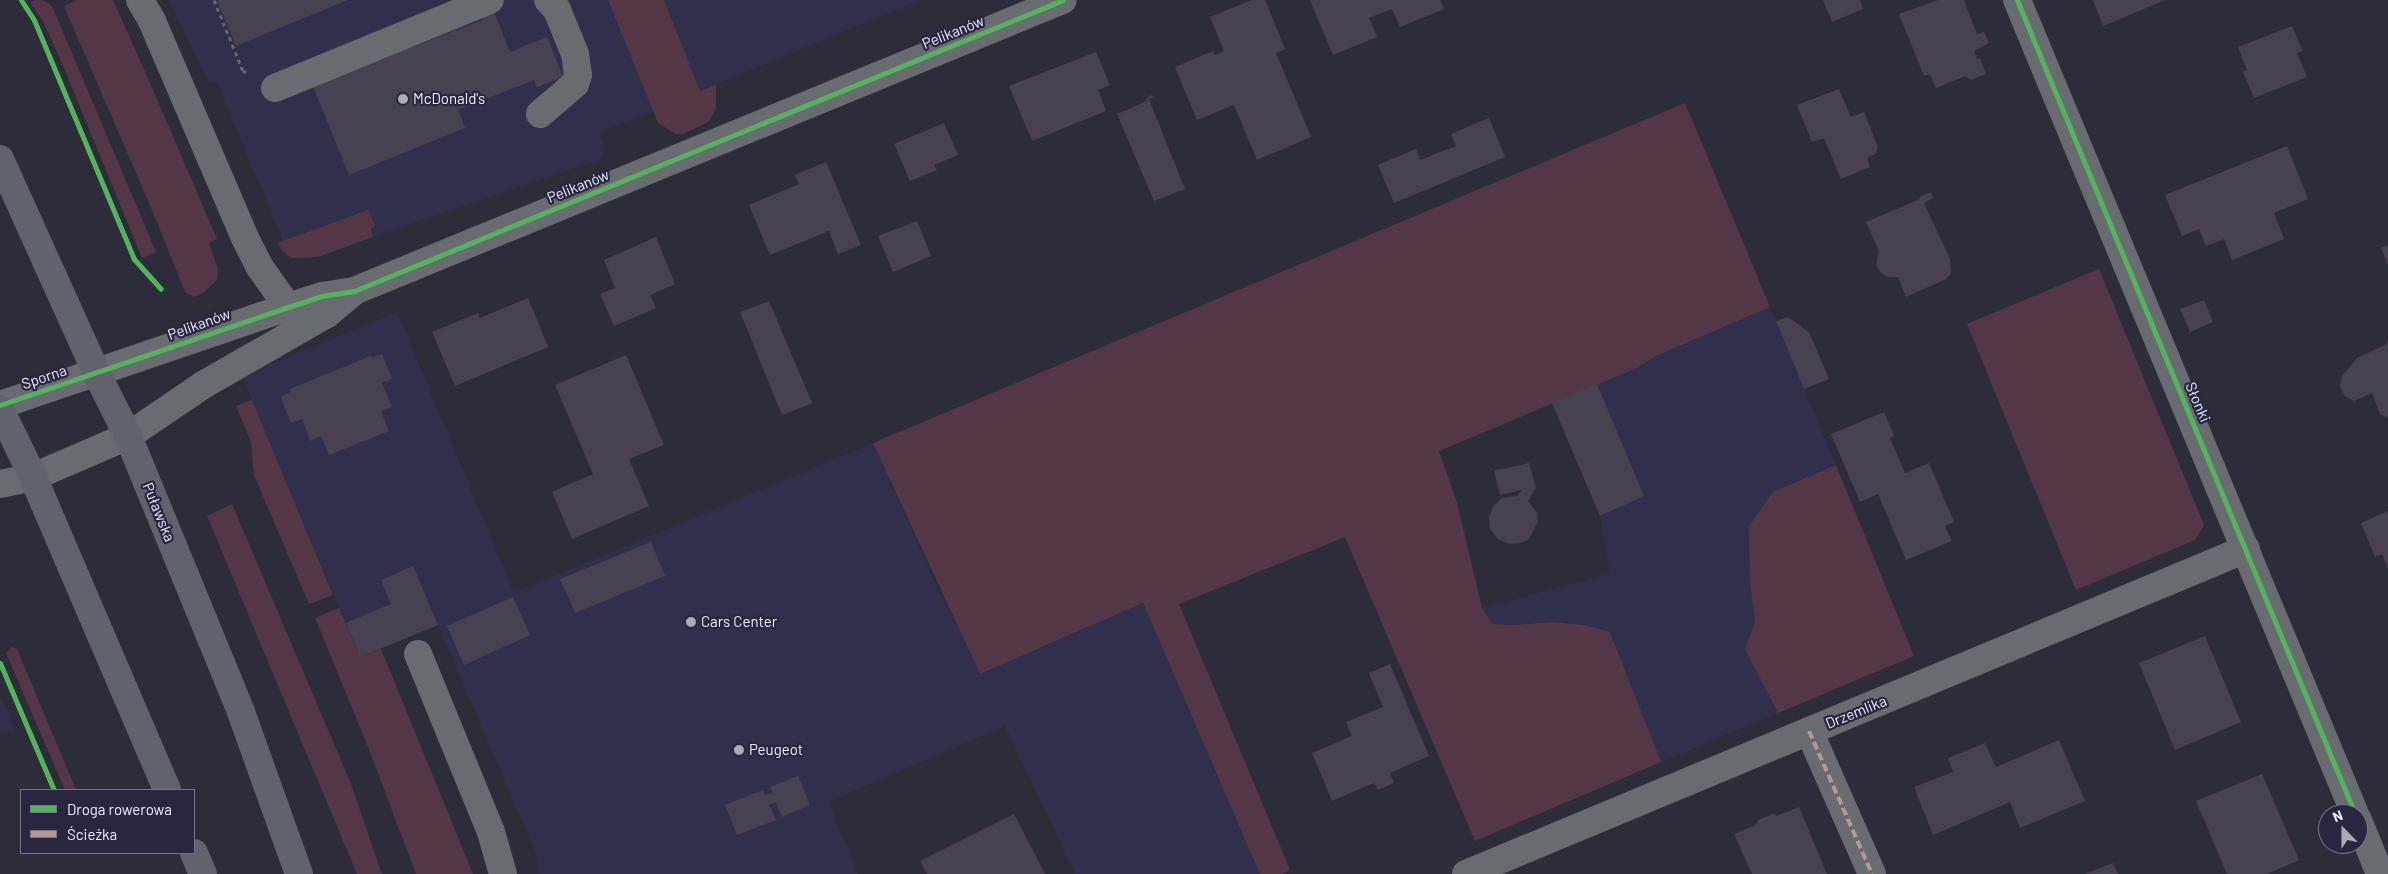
<!DOCTYPE html>
<meta charset="utf-8">
<style>
body{margin:0}
#map{position:relative;width:2388px;height:874px;overflow:hidden;background:#2d2d39;font-family:Barlow,sans-serif}
div>[style]{position:absolute}
[style*='--x']{left:calc(var(--x)*1px);top:calc(var(--y)*1px);width:calc(var(--w)*1px);rotate:calc(var(--a)*1deg)}
.built>*{inset:0;background:#31304c}
.green>*{inset:0;background:#543747}
.building>*{inset:0;background:#484151}
.path>*{height:3px;margin-top:-1.5px;transform-origin:0;background:repeating-linear-gradient(90deg,#65676d 0 4px,transparent 0 8px)}
.minor>*{height:28px;margin:-14px;padding:0 14px;transform-origin:14px;border-radius:14px;background:#686b70}
.major>*{height:28px;margin:-14px;padding:0 14px;transform-origin:14px;border-radius:14px;background:#60636b}
.quiet>*{height:4px;margin-top:-2px;transform-origin:0;background:repeating-linear-gradient(90deg,#b69a8f 0 8px,transparent 0 12px)}
.cycleway>*{height:5px;margin:-2.5px;padding:0 2.5px;transform-origin:2.5px;border-radius:2.5px;background:#56b35d}
.dots>*{width:14px;height:14px;translate:-50% -50%;box-sizing:border-box;border:2px solid #28273f;border-radius:50%}
span{translate:-50% -50%;white-space:nowrap;text-align:center;line-height:1.15;-webkit-text-stroke:4.5px #28273f;paint-order:stroke}
.street-label{font-size:15px;color:#ecedfd}
.poi-label{font-size:15px;color:#ecedfd}
.left{translate:0 -50%;text-align:left}
.legend{position:absolute;left:20px;top:789px;width:175px;height:65px;box-sizing:border-box;background:#28273f;border:1px solid #76768b;margin:0;padding:6px 9px;list-style:none;font-size:15px;color:#ecedfd}
.legend li{display:flex;align-items:center;gap:10px;height:25px}
.legend b{width:25px;border:1px solid #76768b}
.north{position:absolute;left:2318px;top:804px;width:50px;height:50px;box-sizing:border-box;background:#28273f;border:1px solid #76768b;border-radius:50%;rotate:338deg;font-size:14px;font-weight:700;line-height:20px;text-align:center;color:#ecedfd}
.north::after{content:'';display:block;margin:auto;width:18px;height:22px;background:#a9aab8;clip-path:polygon(50% 0,100% 100%,50% 72%,0 100%)}
</style>
<div id="map">
<div class="built">
<i style="clip-path:polygon(169px 0,608px 0,654px 111px,599px 132px,604px 144px,603px 158px,373px 237px,367px 210px,283px 241px,217px 82px,209px 84px)"></i>
<i style="clip-path:polygon(664px 0,920px 0,700px 91px)"></i>
<i style="clip-path:polygon(1770px 307px,1836px 465px,1773px 492px,1750px 581px,1755px 622px,1745px 649px,1778px 713px,1661px 762px,1610px 632px,1585px 625px,1552px 622px,1515px 625px,1492px 624px,1482px 608px,1610px 574px,1600px 516px,1552px 403px,1639px 367px,1654px 357px)"></i>
<i style="clip-path:polygon(397px 312px,514px 593px,873px 443px,936px 584px,980px 674px,1143px 603px,1260px 874px,1075px 874px,1005px 726px,828px 802px,858px 874px,540px 874px,535px 851px,438px 625px,360px 657px,242px 376px)"></i>
<i style="clip-path:polygon(0 695px,16px 733px,0 732px)"></i>
</div>
<div class="green">
<i style="clip-path:polygon(36px 0,43px 0,52px 6px,156px 252px,142px 258px,64px 68px,43px 21px,30px 3px)"></i>
<i style="clip-path:polygon(77px 0,113px 0,150px 83px,217px 239px,209px 243px,218px 269px,217px 280px,203px 293px,194px 297px,185px 292px,152px 210px,64px 6px)"></i>
<i style="clip-path:polygon(608px 0,664px 0,700px 91px,716px 85px,716px 109px,708px 122px,683px 134px,676px 134px,658px 123px)"></i>
<i style="clip-path:polygon(1685px 103px,1770px 307px,1654px 357px,1639px 367px,1439px 451px,1457px 503px,1482px 608px,1492px 624px,1515px 625px,1552px 622px,1585px 625px,1610px 632px,1661px 762px,1475px 841px,1345px 537px,1179px 604px,1290px 870px,1282px 874px,1260px 874px,1143px 603px,980px 674px,873px 443px)"></i>
<i style="clip-path:polygon(368px 210px,375px 225px,371px 229px,373px 237px,321px 256px,307px 258px,292px 258px,283px 252px,277px 243px)"></i>
<i style="clip-path:polygon(2099px 269px,2204px 525px,2195px 540px,2076px 590px,1967px 324px)"></i>
<i style="clip-path:polygon(252px 400px,333px 595px,309px 604px,254px 475px,251px 442px,236px 406px)"></i>
<i style="clip-path:polygon(1836px 465px,1914px 656px,1778px 713px,1745px 649px,1755px 622px,1750px 581px,1749px 526px,1773px 492px)"></i>
<i style="clip-path:polygon(232px 504px,351px 784px,382px 874px,357px 874px,207px 516px)"></i>
<i style="clip-path:polygon(339px 608px,360px 657px,381px 649px,473px 874px,416px 874px,369px 749px,315px 618px)"></i>
<i style="clip-path:polygon(12px 647px,17px 649px,76px 790px,65px 790px,6px 653px)"></i>
</div>
<div class="building">
<i style="clip-path:polygon(217px 0,348px 0,236px 46px)"></i>
<i style="clip-path:polygon(1252px 0,1265px 0,1285px 49px,1276px 53px,1311px 137px,1257px 160px,1234px 105px,1197px 120px,1175px 67px,1213px 51px,1215px 55px,1224px 51px,1210px 17px)"></i>
<i style="clip-path:polygon(1310px 0,1440px 0,1444px 9px,1400px 27px,1392px 9px,1369px 18px,1377px 37px,1333px 55px)"></i>
<i style="clip-path:polygon(1823px 0,1860px 0,1863px 9px,1832px 22px)"></i>
<i style="clip-path:polygon(1938px 0,1964px 0,1977px 34px,1984px 32px,1989px 43px,1974px 51px,1977px 59px,1980px 58px,1986px 74px,1971px 80px,1965px 76px,1936px 88px,1930px 74px,1924px 76px,1899px 14px)"></i>
<i style="clip-path:polygon(2093px 0,2165px 0,2103px 26px)"></i>
<i style="clip-path:polygon(493px 10px,510px 52px,547px 37px,563px 77px,537px 87px,534px 80px,458px 110px,465px 128px,349px 175px,311px 81px,377px 55px,379px 61px,391px 56px,389px 51px,406px 44px,408px 49px,483px 20px,481px 15px)"></i>
<i style="clip-path:polygon(2292px 26px,2303px 51px,2297px 53px,2307px 77px,2254px 98px,2243px 72px,2247px 70px,2238px 47px)"></i>
<i style="clip-path:polygon(1096px 52px,1110px 85px,1098px 90px,1106px 111px,1032px 141px,1009px 86px)"></i>
<i style="clip-path:polygon(1839px 89px,1851px 117px,1864px 112px,1878px 147px,1875px 154px,1867px 158px,1870px 167px,1841px 179px,1824px 138px,1812px 142px,1797px 105px)"></i>
<i style="clip-path:polygon(1152px 95px,1153px 97px,1149px 99px,1185px 189px,1154px 201px,1117px 114px,1147px 101px,1146px 98px)"></i>
<i style="clip-path:polygon(1489px 118px,1505px 157px,1394px 203px,1378px 165px,1416px 149px,1420px 160px,1456px 146px,1451px 134px)"></i>
<i style="clip-path:polygon(944px 123px,958px 155px,934px 165px,937px 170px,910px 181px,894px 144px)"></i>
<i style="clip-path:polygon(2287px 146px,2308px 199px,2274px 213px,2284px 239px,2232px 260px,2224px 239px,2206px 246px,2199px 229px,2182px 236px,2165px 195px)"></i>
<i style="clip-path:polygon(826px 162px,861px 245px,838px 254px,829px 231px,770px 255px,749px 205px,799px 184px,795px 175px)"></i>
<i style="clip-path:polygon(1931px 192px,1933px 198px,1924px 203px,1950px 259px,1951px 273px,1946px 279px,1906px 297px,1898px 277px,1887px 277px,1880px 272px,1876px 265px,1879px 251px,1866px 222px,1920px 199px,1920px 197px)"></i>
<i style="clip-path:polygon(917px 221px,931px 256px,893px 272px,878px 236px)"></i>
<i style="clip-path:polygon(656px 237px,675px 284px,650px 295px,656px 308px,614px 326px,600px 294px,615px 288px,604px 260px)"></i>
<i style="clip-path:polygon(2388px 245px,2388px 265px,2381px 248px)"></i>
<i style="clip-path:polygon(528px 298px,548px 347px,455px 386px,432px 332px,478px 313px,480px 318px)"></i>
<i style="clip-path:polygon(2204px 300px,2213px 322px,2190px 332px,2180px 309px)"></i>
<i style="clip-path:polygon(769px 301px,812px 403px,782px 415px,740px 312px)"></i>
<i style="clip-path:polygon(1788px 317px,1809px 332px,1829px 379px,1804px 389px,1776px 321px)"></i>
<i style="clip-path:polygon(2388px 341px,2388px 418px,2380px 414px,2372px 393px,2354px 401px,2345px 396px,2340px 386px,2342px 376px,2357px 358px,2385px 345px)"></i>
<i style="clip-path:polygon(382px 354px,392px 379px,382px 383px,392px 407px,381px 411px,389px 431px,329px 455px,321px 436px,310px 441px,302px 419px,291px 423px,281px 397px,291px 392px,290px 389px,371px 356px,372px 358px)"></i>
<i style="clip-path:polygon(626px 355px,664px 445px,629px 459px,649px 506px,572px 539px,552px 492px,593px 474px,555px 385px)"></i>
<i style="clip-path:polygon(1597px 384px,1644px 496px,1600px 516px,1552px 403px)"></i>
<i style="clip-path:polygon(1884px 412px,1894px 436px,1890px 438px,1905px 473px,1929px 463px,1954px 522px,1945px 526px,1952px 541px,1906px 560px,1878px 494px,1860px 502px,1831px 434px)"></i>
<i style="clip-path:polygon(1529px 463px,1536px 488px,1528px 501px,1537px 513px,1538px 522px,1529px 539px,1521px 543px,1509px 544px,1498px 539px,1490px 529px,1489px 517px,1493px 506px,1502px 498px,1517px 496px,1522px 490px,1500px 495px,1494px 471px)"></i>
<i style="clip-path:polygon(2388px 511px,2388px 568px,2382px 554px,2375px 557px,2361px 523px)"></i>
<i style="clip-path:polygon(651px 542px,665px 576px,575px 613px,560px 579px)"></i>
<i style="clip-path:polygon(413px 566px,438px 625px,360px 657px,346px 623px,391px 604px,381px 580px)"></i>
<i style="clip-path:polygon(513px 597px,530px 635px,464px 665px,447px 626px)"></i>
<i style="clip-path:polygon(2205px 636px,2241px 722px,2175px 750px,2139px 663px)"></i>
<i style="clip-path:polygon(1390px 664px,1429px 756px,1390px 773px,1394px 783px,1378px 790px,1374px 783px,1332px 801px,1312px 753px,1352px 736px,1346px 722px,1383px 707px,1369px 673px)"></i>
<i style="clip-path:polygon(2059px 740px,2085px 801px,2020px 828px,2010px 802px,1933px 835px,1914px 787px,1953px 772px,1948px 758px,1985px 743px,1996px 767px)"></i>
<i style="clip-path:polygon(2262px 774px,2299px 860px,2267px 874px,2227px 874px,2196px 801px)"></i>
<i style="clip-path:polygon(798px 776px,810px 805px,782px 817px,776px 802px,769px 805px,776px 820px,737px 835px,725px 805px,763px 790px,765px 795px,773px 793px,770px 787px)"></i>
<i style="clip-path:polygon(1799px 807px,1827px 874px,1752px 874px,1734px 834px,1756px 825px,1758px 820px,1773px 814px,1777px 816px)"></i>
<i style="clip-path:polygon(1014px 814px,1045px 874px,927px 874px,920px 861px)"></i>
<i style="clip-path:polygon(2113px 863px,2118px 874px,2085px 874px)"></i>
</div>
<div class="path">
<i style="--x:214;--y:0;--w:77;--a:67.8"></i>
<i style="--x:243;--y:71;--w:3;--a:18"></i>
</div>
<div class="minor">
<i style="--x:140;--y:0;--w:24;--a:60"></i>
<i style="--x:152;--y:21;--w:234;--a:66.8"></i>
<i style="--x:244;--y:236;--w:34;--a:63"></i>
<i style="--x:259;--y:266;--w:50;--a:54.7"></i>
<i style="--x:288;--y:307;--w:17;--a:65"></i>
<i style="--x:2017;--y:0;--w:881;--a:67.45"></i>
<i style="--x:275;--y:88;--w:232;--a:-22.3"></i>
<i style="--x:540;--y:114;--w:46;--a:-40.6"></i>
<i style="--x:575;--y:84;--w:9;--a:-72"></i>
<i style="--x:578;--y:75;--w:21;--a:-98"></i>
<i style="--x:575;--y:54;--w:48;--a:-112.2"></i>
<i style="--x:557;--y:10;--w:13;--a:-132"></i>
<i style="--x:0;--y:405;--w:304;--a:-18.8"></i>
<i style="--x:288;--y:307;--w:36;--a:-18"></i>
<i style="--x:322;--y:296;--w:32;--a:-9"></i>
<i style="--x:354;--y:291;--w:766;--a:-22.32"></i>
<i style="--x:0;--y:484;--w:34;--a:-12"></i>
<i style="--x:33;--y:477;--w:103;--a:-23.3"></i>
<i style="--x:128;--y:436;--w:91;--a:-34.2"></i>
<i style="--x:203;--y:385;--w:143;--a:-29.8"></i>
<i style="--x:327;--y:314;--w:35;--a:-40"></i>
<i style="--x:418;--y:654;--w:192;--a:67.7"></i>
<i style="--x:491;--y:832;--w:44;--a:74.1"></i>
<i style="--x:1809;--y:731;--w:156;--a:66.2"></i>
<i style="--x:2358;--y:820;--w:58;--a:67.8"></i>
<i style="--x:1466;--y:874;--w:845;--a:-22.62"></i>
</div>
<div class="major">
<i style="--x:0;--y:159;--w:234;--a:65.7"></i>
<i style="--x:96;--y:372;--w:72;--a:63.4"></i>
<i style="--x:128;--y:436;--w:298;--a:67.7"></i>
<i style="--x:241;--y:712;--w:172;--a:70.3"></i>
<i style="--x:0;--y:409;--w:76;--a:64.1"></i>
<i style="--x:33;--y:477;--w:340;--a:66.8"></i>
<i style="--x:194;--y:853;--w:23;--a:67"></i>
</div>
<div class="quiet">
<i style="--x:1809;--y:731;--w:156;--a:66.2"></i>
</div>
<div class="cycleway">
<i style="--x:21;--y:0;--w:24;--a:57"></i>
<i style="--x:34;--y:20;--w:259;--a:67.3"></i>
<i style="--x:134;--y:259;--w:40;--a:48"></i>
<i style="--x:2017;--y:0;--w:881;--a:67.45"></i>
<i style="--x:0;--y:405;--w:304;--a:-18.8"></i>
<i style="--x:288;--y:307;--w:36;--a:-18"></i>
<i style="--x:322;--y:296;--w:32;--a:-9"></i>
<i style="--x:354;--y:291;--w:766;--a:-22.32"></i>
<i style="--x:0;--y:663;--w:138;--a:67"></i>
</div>
<div class="dots">
<i style="left:403px;top:99px;background:#a9aab8"></i>
<i style="left:691px;top:622px;background:#a9aab8"></i>
<i style="left:739px;top:750px;background:#a9aab8"></i>
</div>
<div class="street-label">
<span style="left:953px;top:32px;rotate:-22deg">Pelikanów</span>
<span style="left:578px;top:186px;rotate:-22deg">Pelikanów</span>
<span style="left:199px;top:324px;rotate:-20deg">Pelikanów</span>
<span style="left:44px;top:377px;rotate:-19deg">Sporna</span>
<span style="left:2198px;top:402px;rotate:67deg">Słonki</span>
<span style="left:159px;top:512px;rotate:68deg">Puławska</span>
<span style="left:1856px;top:712px;rotate:-22deg">Drzemlika</span>
</div>
<div class="poi-label">
<span class="left" style="left:413px;top:99px">McDonald's</span>
<span class="left" style="left:701px;top:622px">Cars Center</span>
<span class="left" style="left:749px;top:750px">Peugeot</span>
</div>
<ul class="legend">
<li><b style="height:6px;background:#56b35d"></b>Droga rowerowa</li>
<li><b style="height:6px;background:#b69a8f"></b>Ścieżka</li>
</ul>
<div class="north">N</div>
</div>
